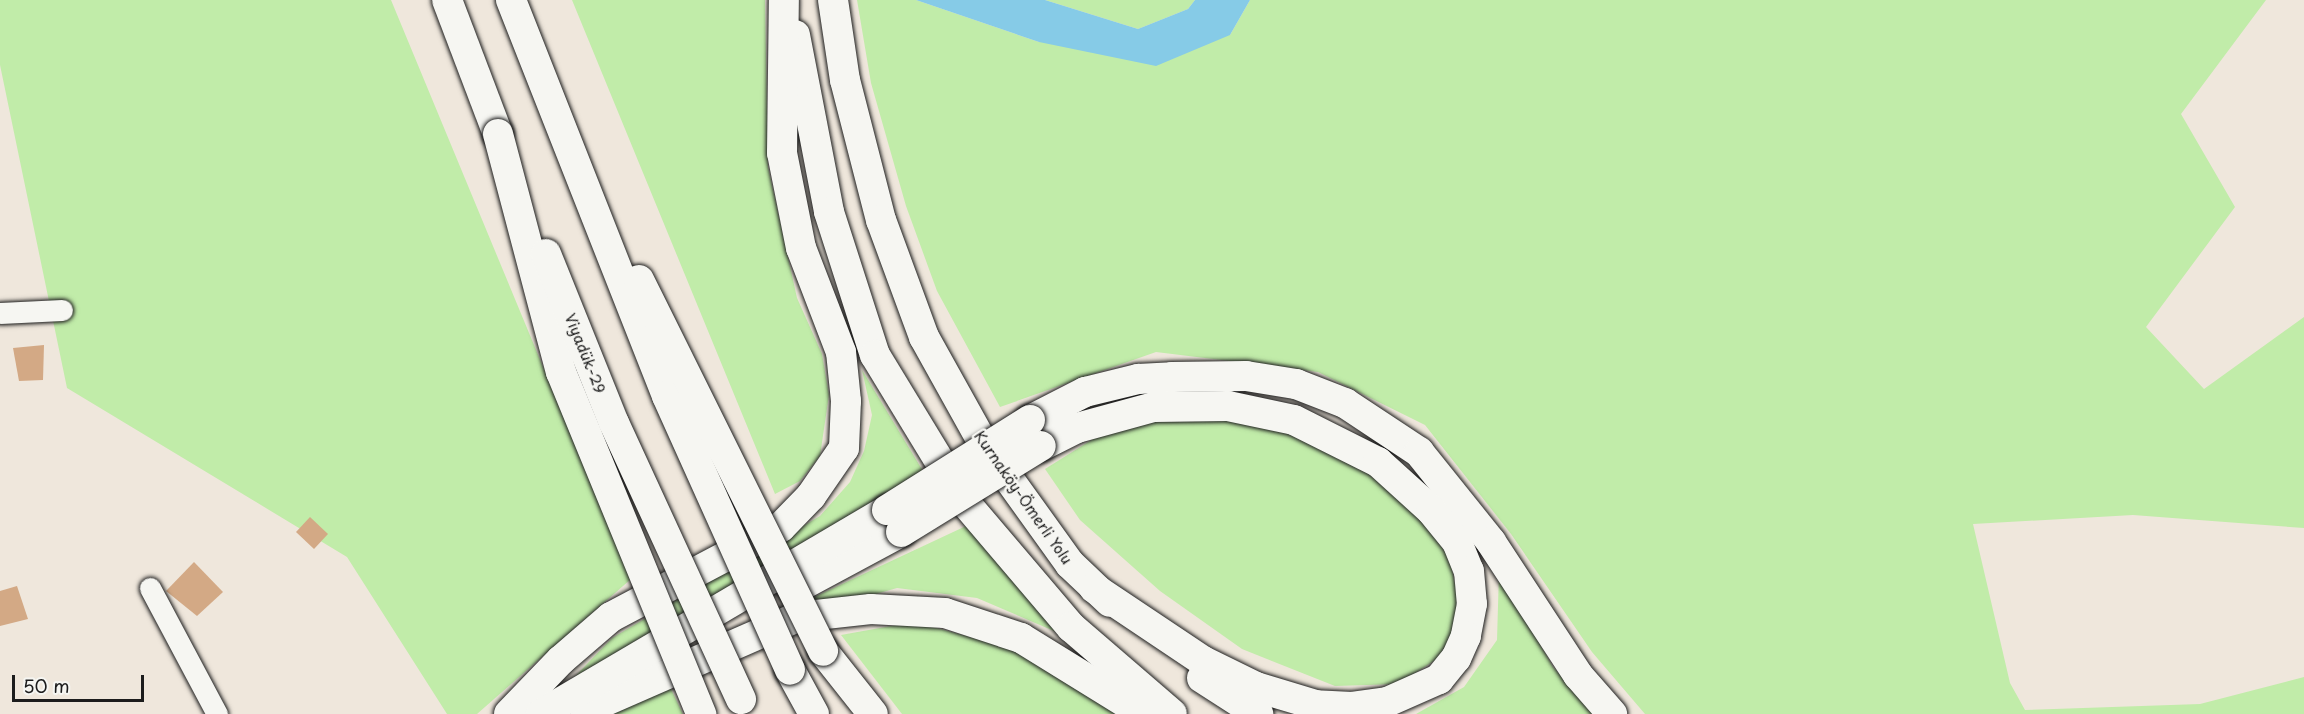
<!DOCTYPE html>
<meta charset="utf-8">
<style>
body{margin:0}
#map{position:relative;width:2304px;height:714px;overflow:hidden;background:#efe7dc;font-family:"Playpen Sans",sans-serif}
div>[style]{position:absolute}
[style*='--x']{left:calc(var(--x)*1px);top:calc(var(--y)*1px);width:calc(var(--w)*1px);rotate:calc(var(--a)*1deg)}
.green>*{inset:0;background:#c1eca9}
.water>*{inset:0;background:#86cbe7}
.building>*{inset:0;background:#d3a985}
.roads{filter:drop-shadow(0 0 2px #1c1c1c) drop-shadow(0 0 2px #1c1c1c)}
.minor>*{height:21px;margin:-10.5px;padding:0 10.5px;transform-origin:10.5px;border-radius:10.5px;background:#f6f6f2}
.highway>*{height:30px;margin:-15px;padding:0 15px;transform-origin:15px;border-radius:15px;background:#f6f6f2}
.bridges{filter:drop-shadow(0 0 2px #1c1c1c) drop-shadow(0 0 2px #1c1c1c)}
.highway-bridge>*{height:30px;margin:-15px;padding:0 15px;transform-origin:15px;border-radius:15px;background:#f6f6f2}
span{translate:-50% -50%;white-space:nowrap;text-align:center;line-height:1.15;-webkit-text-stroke:5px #f6f6f2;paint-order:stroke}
.street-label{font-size:15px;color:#1c1c1c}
.scale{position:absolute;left:12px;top:675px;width:132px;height:27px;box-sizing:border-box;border:3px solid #1c1c1c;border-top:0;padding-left:8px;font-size:18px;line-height:21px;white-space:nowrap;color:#1c1c1c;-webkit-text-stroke:4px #f6f6f2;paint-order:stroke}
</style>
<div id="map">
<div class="green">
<i style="clip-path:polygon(0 0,391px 0,631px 579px,477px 714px,447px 714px,347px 557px,67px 388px,0 65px)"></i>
<i style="clip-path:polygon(572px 0,765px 0,768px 167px,797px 298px,822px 354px,829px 395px,820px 456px,800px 481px,775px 494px)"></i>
<i style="clip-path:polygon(857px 0,916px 0,1039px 42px,1230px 35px,1250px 0,2266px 0,2181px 114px,2235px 207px,2146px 327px,2204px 389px,2304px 317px,2304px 528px,2133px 515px,1973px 524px,2010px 683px,2025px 710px,2200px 704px,2304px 677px,2304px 714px,1645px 714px,1592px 652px,1511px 534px,1425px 425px,1318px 372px,1156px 352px,1000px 407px,937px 291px,906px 206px,871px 83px)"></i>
<i style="clip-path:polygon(1045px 0,1195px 0,1188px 9px,1138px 29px)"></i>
<i style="clip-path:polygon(862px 370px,923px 471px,561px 691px,612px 638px,820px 516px,850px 482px,864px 451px,872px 415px)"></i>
<i style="clip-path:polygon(1172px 408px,1242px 410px,1341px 447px,1403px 495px,1450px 558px,1460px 611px,1445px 654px,1398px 684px,1335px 686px,1242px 649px,1160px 591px,1080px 520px,1045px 469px,1101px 434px)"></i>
<i style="clip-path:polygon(966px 526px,1068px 637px,977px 598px,897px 588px,735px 634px)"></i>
<i style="clip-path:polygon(1499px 572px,1553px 667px,1595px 714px,1416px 714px,1464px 687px,1497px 640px)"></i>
<i style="clip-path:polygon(913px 622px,994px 643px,1061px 671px,1131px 714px,902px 714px,841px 635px)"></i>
<i style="clip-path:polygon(670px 687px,683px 714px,608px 714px)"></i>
</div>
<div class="water">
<i style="clip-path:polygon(916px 0,1045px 0,1138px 29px,1188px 9px,1195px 0,1250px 0,1230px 35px,1156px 66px,1039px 42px)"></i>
</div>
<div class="building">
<i style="clip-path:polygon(44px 345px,43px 380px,19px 381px,13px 348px)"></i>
<i style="clip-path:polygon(310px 517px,328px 534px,314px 549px,296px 532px)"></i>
<i style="clip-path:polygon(194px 562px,223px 592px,197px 616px,166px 591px)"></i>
<i style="clip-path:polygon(17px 586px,28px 619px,0 626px,0 591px)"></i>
</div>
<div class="roads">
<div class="minor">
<i style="--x:0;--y:313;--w:62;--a:-2.8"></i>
<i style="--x:150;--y:588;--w:143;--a:62"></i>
</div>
<div class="highway">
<i style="--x:447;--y:0;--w:143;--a:69.2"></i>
<i style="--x:833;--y:0;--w:81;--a:81.5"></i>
<i style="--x:845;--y:80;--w:145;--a:75.6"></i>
<i style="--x:881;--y:220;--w:125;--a:69.8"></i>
<i style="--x:924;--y:337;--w:121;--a:60.9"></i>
<i style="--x:983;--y:443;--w:149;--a:54.3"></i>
<i style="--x:1070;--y:564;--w:55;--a:43.5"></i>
<i style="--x:795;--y:35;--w:180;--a:79.1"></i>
<i style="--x:829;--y:212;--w:150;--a:72.2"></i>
<i style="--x:875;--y:355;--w:170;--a:58.7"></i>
<i style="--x:963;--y:500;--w:167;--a:49.6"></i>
<i style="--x:1071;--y:627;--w:133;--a:40.7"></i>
<i style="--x:1030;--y:420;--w:62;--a:-27"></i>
<i style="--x:1085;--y:392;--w:55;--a:-13.8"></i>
<i style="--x:1138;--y:379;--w:34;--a:-3"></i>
<i style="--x:1172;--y:377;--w:74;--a:-0.8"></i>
<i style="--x:1246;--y:376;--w:51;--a:9.1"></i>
<i style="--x:1296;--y:384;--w:53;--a:21.2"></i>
<i style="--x:1345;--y:403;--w:89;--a:33.5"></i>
<i style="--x:1419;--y:452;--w:115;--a:51.3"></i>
<i style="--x:1491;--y:542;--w:159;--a:56.8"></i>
<i style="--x:1578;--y:675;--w:52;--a:48.9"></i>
<i style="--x:1041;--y:446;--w:40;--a:-26.6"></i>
<i style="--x:1077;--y:428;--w:80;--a:-15.3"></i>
<i style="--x:1154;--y:407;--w:74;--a:-0.8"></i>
<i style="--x:1228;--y:406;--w:67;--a:12"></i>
<i style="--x:1294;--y:420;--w:94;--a:26.6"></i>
<i style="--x:1378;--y:462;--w:72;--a:42.2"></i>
<i style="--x:1431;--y:510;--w:41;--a:50.9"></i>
<i style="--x:1457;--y:542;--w:31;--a:68"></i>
<i style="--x:1469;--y:571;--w:33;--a:85"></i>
<i style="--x:1472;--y:604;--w:33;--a:101"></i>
<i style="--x:1466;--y:636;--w:24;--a:114"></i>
<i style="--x:1456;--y:658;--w:27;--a:129"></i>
<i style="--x:1439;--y:679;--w:57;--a:156.1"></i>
<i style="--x:1387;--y:702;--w:35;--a:172"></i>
<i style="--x:1352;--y:707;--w:36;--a:-177"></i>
<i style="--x:1316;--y:705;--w:63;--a:-163.3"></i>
<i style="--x:1256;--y:687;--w:59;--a:-153.9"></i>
<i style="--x:1203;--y:661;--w:131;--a:-146.2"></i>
<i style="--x:793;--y:590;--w:123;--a:-28.2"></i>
<i style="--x:823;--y:651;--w:80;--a:51.6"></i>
<i style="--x:790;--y:670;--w:50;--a:61.4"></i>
<i style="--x:1202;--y:678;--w:67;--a:32.7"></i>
<i style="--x:585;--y:710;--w:232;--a:-23.6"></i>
<i style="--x:798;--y:617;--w:73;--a:-6.3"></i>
<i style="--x:871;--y:609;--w:74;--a:3.1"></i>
<i style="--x:945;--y:613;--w:80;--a:18.2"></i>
<i style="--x:1021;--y:638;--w:145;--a:31.7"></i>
<i style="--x:509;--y:714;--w:75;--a:-46.1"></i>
<i style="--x:561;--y:660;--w:66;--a:-40.7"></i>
<i style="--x:611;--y:617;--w:192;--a:-27.9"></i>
<i style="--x:781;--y:527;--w:43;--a:-45.9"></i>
<i style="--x:811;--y:496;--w:58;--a:-55.5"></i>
<i style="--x:844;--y:448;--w:47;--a:-87.6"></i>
<i style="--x:846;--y:401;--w:49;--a:-95.8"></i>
<i style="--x:841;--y:352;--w:111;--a:-111"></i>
<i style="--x:801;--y:248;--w:97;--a:-101.3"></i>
<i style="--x:782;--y:153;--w:153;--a:-89.3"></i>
<i style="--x:541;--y:714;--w:402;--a:-30.5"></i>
</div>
</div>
<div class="bridges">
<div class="highway-bridge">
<i style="--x:511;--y:0;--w:426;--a:68.5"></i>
<i style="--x:667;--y:396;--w:300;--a:65.8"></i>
<i style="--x:498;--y:134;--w:246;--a:75.2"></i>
<i style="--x:561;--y:372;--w:370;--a:67.7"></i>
<i style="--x:546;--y:254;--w:182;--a:68.1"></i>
<i style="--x:614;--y:423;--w:304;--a:65.3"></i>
<i style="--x:639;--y:280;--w:414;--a:63.6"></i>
<i style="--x:887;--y:510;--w:169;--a:-32.2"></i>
<i style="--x:901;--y:532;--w:164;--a:-31.6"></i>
</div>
</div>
<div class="street-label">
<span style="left:586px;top:353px;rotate:68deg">Viyadük-29</span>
<span style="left:1024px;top:497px;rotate:55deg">Kurnaköy-Ömerli Yolu</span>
</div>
<div class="scale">50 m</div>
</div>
